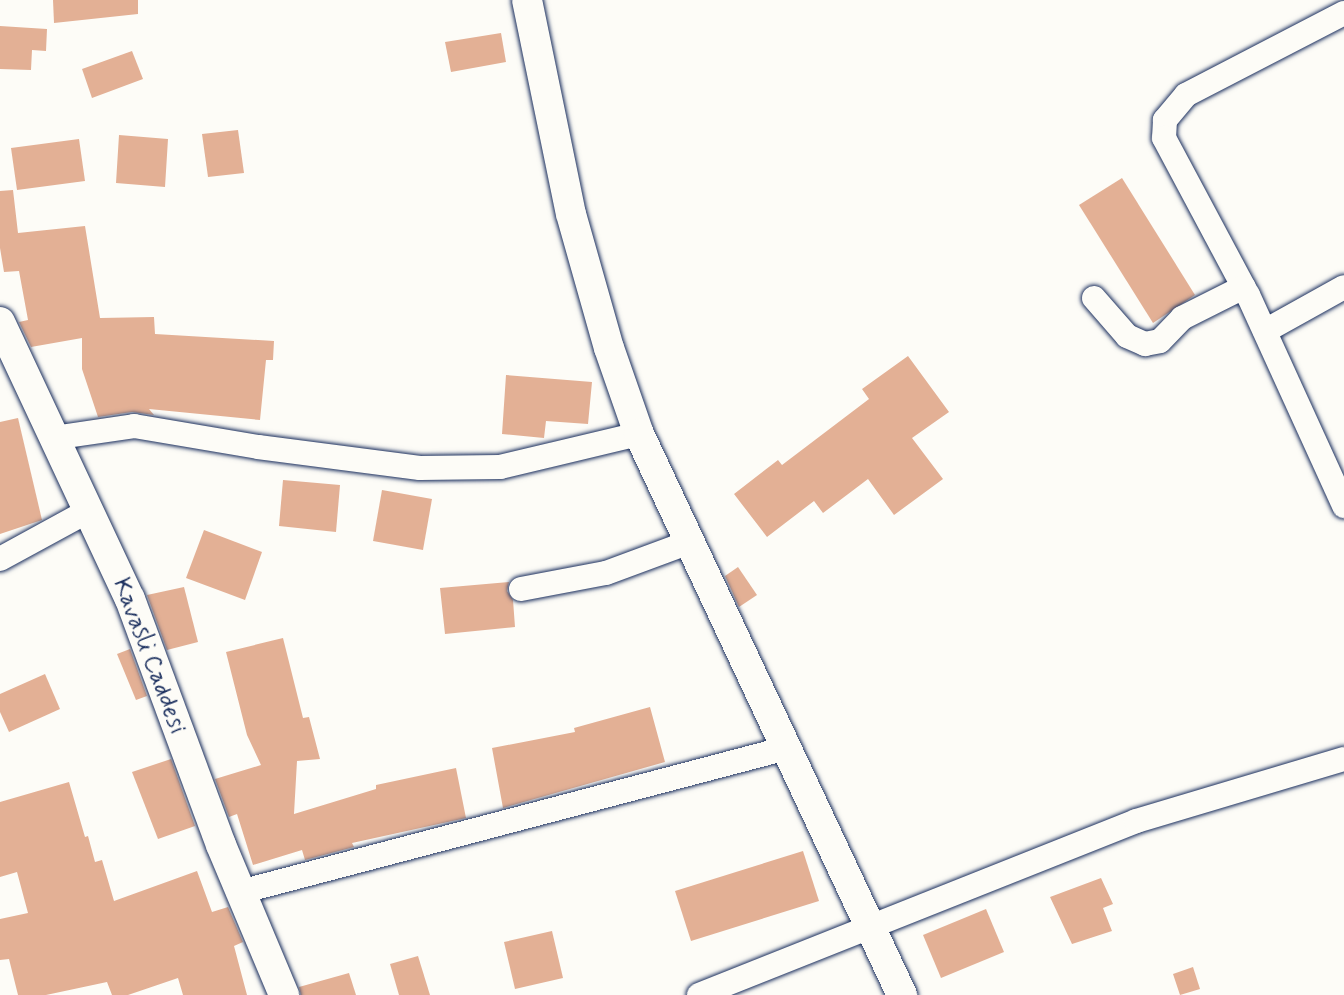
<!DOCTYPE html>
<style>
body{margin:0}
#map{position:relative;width:1344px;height:995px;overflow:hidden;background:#fdfcf7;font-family:Mynerve,sans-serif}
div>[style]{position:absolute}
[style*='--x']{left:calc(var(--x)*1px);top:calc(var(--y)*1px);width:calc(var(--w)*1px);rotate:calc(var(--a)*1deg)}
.building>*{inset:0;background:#e3b095}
.roads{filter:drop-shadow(0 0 2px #1b2f5e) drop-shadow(0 0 2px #1b2f5e)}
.minor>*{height:24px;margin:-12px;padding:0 12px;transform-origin:12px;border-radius:12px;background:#fdfcf7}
.tertiary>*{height:30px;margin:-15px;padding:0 15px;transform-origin:15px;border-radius:15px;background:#fdfcf7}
span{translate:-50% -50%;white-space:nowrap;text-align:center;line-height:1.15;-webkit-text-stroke:5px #fdfcf7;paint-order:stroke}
.street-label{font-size:24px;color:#1b2f5e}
</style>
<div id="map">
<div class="building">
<i style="clip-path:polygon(53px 0,138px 0,138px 14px,54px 23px)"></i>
<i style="clip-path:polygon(0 26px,47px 29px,46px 51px,32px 50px,31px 70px,0 69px)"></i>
<i style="clip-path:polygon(501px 33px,506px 62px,451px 72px,445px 42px)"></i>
<i style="clip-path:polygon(132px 51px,143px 79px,92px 98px,82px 69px)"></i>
<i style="clip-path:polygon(238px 130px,244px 173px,208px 177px,202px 134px)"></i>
<i style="clip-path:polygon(119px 135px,168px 139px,165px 187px,116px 183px)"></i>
<i style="clip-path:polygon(79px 139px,85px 181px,17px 190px,11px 148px)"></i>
<i style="clip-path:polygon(1122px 178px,1195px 295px,1153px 323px,1079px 205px)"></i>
<i style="clip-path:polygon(13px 190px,18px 233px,85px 226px,100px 318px,154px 317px,155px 334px,274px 341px,273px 360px,266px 360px,260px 420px,149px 409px,154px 415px,132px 412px,98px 417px,82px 369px,82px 338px,31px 347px,19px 322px,28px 320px,19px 271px,4px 272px,0 248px,0 191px)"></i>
<i style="clip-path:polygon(908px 356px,949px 412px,912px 438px,943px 479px,894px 515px,868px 479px,823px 513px,814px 501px,767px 537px,734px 494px,778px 460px,782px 465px,869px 399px,862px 389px)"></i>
<i style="clip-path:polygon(506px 375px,592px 382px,588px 424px,546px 421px,544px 438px,502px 434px)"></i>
<i style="clip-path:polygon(18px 418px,42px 520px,0 534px,0 422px)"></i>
<i style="clip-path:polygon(283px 480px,340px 485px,336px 532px,279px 526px)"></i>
<i style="clip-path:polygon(382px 490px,432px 499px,423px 550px,373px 541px)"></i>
<i style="clip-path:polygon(204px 530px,262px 552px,245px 600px,186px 578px)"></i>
<i style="clip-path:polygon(738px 567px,757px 595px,739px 607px,725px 576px)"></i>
<i style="clip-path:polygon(509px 582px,507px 591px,513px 600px,515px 627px,445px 634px,440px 588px)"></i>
<i style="clip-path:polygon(184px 587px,198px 642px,167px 650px,147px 595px)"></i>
<i style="clip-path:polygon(283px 638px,303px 718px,309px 717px,320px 759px,297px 761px,294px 814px,376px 789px,376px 785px,456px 768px,466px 818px,352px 843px,354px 847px,305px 860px,302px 850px,253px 865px,237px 814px,229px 817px,215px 779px,261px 765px,247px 735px,226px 652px)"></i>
<i style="clip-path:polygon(130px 649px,147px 696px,136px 700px,117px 654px)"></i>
<i style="clip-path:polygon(45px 674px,60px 709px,9px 732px,0 712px,0 694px)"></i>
<i style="clip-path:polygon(650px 707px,665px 762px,503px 808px,492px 748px,575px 732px,574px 728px)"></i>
<i style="clip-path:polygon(171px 759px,195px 826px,158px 839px,132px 772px)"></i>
<i style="clip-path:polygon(69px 782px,85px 837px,88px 836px,95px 862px,102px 860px,114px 901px,197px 871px,212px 912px,228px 907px,243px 942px,234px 946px,247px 995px,183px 995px,178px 978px,128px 995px,112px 995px,107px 982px,46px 995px,18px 995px,9px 959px,0 960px,0 919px,28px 913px,17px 872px,0 877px,0 802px)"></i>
<i style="clip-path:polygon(803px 851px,819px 901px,691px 941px,675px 891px)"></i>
<i style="clip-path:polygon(1101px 878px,1113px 904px,1103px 908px,1112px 931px,1072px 944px,1050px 897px)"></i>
<i style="clip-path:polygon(986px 909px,1004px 952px,941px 978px,923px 935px)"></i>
<i style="clip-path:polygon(552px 931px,563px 978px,515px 989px,504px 942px)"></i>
<i style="clip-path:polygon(418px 956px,430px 995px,399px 995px,390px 964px)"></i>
<i style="clip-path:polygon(1193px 967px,1200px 989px,1180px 995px,1173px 974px)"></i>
<i style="clip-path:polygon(349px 973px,356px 995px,301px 995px,299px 987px)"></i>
</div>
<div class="roads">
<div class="minor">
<i style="--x:1344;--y:13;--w:178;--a:152.6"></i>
<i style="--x:1186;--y:95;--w:33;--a:130"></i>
<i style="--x:1165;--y:120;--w:18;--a:93"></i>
<i style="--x:1164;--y:138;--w:178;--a:61.9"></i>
<i style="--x:1248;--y:295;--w:232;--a:65.5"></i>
<i style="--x:1094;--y:298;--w:50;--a:49"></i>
<i style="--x:1127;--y:336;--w:20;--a:24"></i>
<i style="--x:1145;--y:344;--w:15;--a:-11"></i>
<i style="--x:1160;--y:341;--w:32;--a:-46"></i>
<i style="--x:1182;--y:318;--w:69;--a:-26.6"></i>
<i style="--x:1265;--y:331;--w:90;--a:-29.1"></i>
<i style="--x:53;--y:438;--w:82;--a:-8.4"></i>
<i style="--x:134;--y:426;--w:126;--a:9.6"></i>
<i style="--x:258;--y:447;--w:163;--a:7.4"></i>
<i style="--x:420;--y:468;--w:80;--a:-0.7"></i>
<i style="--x:500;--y:467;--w:143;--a:-13.4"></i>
<i style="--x:0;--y:559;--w:100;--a:-28.6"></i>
<i style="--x:521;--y:589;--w:86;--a:-10.7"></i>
<i style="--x:606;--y:573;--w:90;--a:-20.3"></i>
<i style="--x:240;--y:892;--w:566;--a:-14.75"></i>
<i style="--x:699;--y:995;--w:470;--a:-21.7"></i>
<i style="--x:1136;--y:821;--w:217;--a:-16.6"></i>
</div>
<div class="tertiary">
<i style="--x:527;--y:0;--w:218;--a:78.4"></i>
<i style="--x:571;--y:214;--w:139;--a:74.2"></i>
<i style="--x:609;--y:348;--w:91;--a:70.8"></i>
<i style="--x:639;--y:434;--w:620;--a:64.88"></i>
<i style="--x:0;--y:322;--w:306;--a:64.9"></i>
<i style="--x:130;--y:599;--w:262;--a:69.7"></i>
<i style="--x:221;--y:845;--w:163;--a:67.2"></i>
</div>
</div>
<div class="street-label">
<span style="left:149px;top:656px;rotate:69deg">Kavasli Caddesi</span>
</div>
</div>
